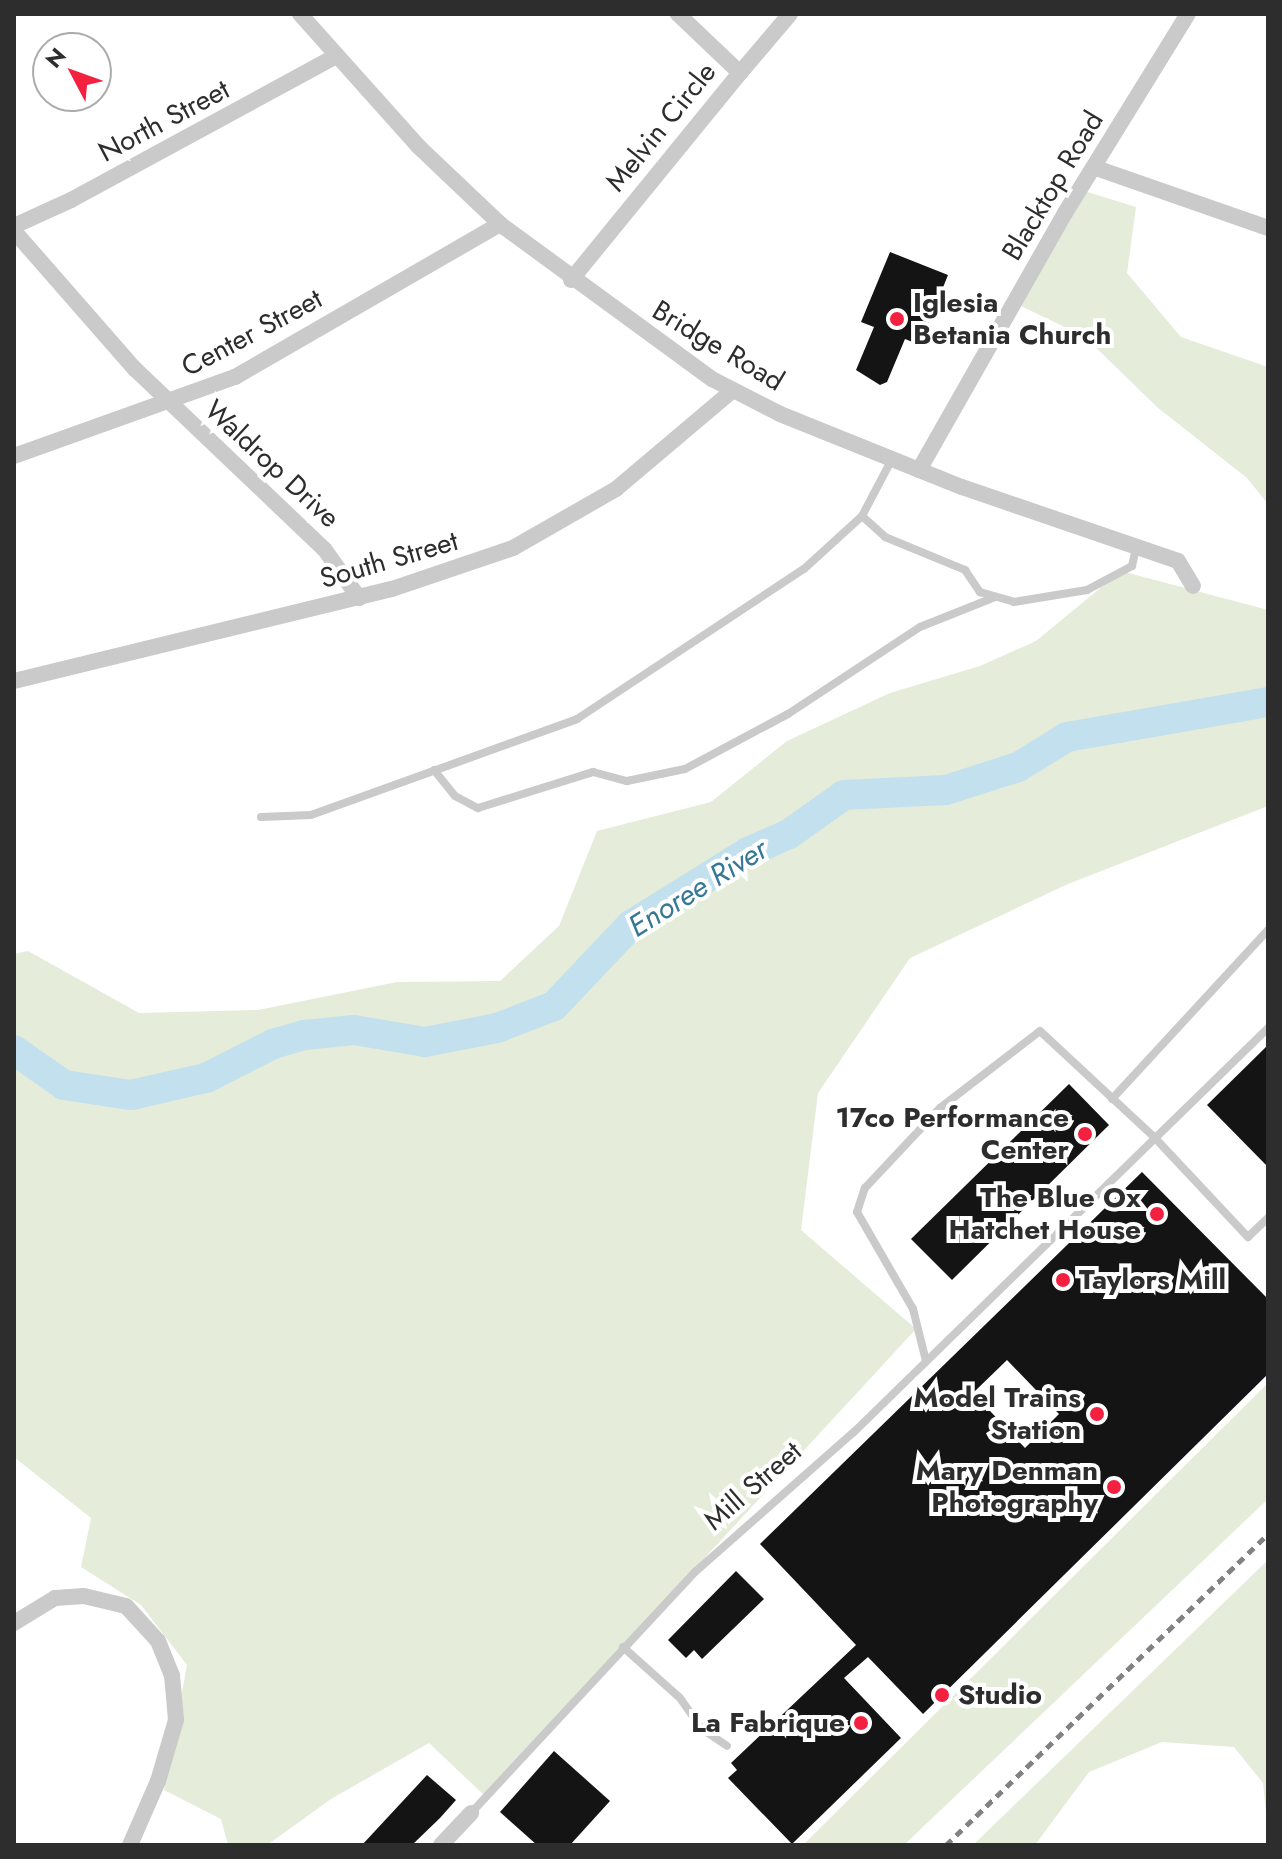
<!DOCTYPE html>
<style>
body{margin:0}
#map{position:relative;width:1282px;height:1859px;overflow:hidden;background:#fff;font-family:Jost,sans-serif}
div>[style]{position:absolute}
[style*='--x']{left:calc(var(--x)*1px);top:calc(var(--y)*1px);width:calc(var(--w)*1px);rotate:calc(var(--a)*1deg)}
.green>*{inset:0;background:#e5ecd9}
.river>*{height:30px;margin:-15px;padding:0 15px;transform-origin:15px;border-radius:15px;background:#c3e0ee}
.building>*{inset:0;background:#141414}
.service>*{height:8px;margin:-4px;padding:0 4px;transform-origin:4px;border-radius:4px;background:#cacaca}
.minor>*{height:16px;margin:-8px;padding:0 8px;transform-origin:8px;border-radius:8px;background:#cacaca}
.rail>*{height:5px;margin-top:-2.5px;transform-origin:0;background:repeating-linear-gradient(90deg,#828282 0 8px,transparent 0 14px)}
.dots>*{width:22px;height:22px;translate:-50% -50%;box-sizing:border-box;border:4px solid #fff;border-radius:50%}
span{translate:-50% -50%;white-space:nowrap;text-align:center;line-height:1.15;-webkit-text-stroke:8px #fff;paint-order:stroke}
.street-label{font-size:28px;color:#2d2d2d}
.poi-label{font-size:28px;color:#2d2d2d;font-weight:700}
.left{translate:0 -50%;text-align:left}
.right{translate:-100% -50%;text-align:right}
.water-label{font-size:30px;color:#357795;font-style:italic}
.frame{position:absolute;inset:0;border:16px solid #2d2d2d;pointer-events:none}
.north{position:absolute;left:32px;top:32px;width:80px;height:80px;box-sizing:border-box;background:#fff;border:2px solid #ababab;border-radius:50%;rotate:311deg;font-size:22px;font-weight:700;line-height:32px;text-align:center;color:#2d2d2d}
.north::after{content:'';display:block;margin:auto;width:28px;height:36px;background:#f32040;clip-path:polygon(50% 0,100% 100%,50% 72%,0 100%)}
</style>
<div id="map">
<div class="green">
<i style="clip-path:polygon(1081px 190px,1136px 207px,1127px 273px,1181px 337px,1268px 367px,1268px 504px,1247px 478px,1157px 407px,1085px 337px,1021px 306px)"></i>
<i style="clip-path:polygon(1121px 571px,1268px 610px,1268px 806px,1068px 884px,910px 958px,818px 1093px,801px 1230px,916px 1329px,485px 1796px,429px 1743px,331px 1799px,267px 1845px,228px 1845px,221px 1819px,164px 1790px,187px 1665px,141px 1605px,81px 1567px,91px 1518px,14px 1457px,14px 954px,28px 951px,139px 1013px,258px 1010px,397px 982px,500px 981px,559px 926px,597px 831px,711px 802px,787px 741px,890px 693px,980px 666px,1036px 641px)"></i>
<i style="clip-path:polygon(1268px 1383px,1268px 1499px,904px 1845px,803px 1845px)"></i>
<i style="clip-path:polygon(1268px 1560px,1268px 1833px,1263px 1783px,1234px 1747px,1162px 1742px,1089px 1772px,1035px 1845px,973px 1845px)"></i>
</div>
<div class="river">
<i style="--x:14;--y:1050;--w:61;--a:35"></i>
<i style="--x:64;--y:1085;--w:68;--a:8.5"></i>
<i style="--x:131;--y:1095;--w:77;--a:-12.8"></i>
<i style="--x:206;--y:1078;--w:75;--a:-26.9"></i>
<i style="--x:273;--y:1044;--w:32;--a:-16"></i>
<i style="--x:304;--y:1035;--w:50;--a:-5.7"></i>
<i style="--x:354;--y:1030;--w:72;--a:9.6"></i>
<i style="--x:425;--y:1042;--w:73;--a:-11"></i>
<i style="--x:497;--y:1028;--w:61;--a:-21.1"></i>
<i style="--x:554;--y:1006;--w:112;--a:-46.5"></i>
<i style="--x:631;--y:925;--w:138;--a:-32"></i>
<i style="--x:748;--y:852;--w:45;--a:-23.7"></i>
<i style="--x:789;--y:834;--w:67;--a:-35.3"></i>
<i style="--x:844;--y:795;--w:102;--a:-2.8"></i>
<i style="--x:946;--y:790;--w:76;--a:-17.7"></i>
<i style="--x:1018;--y:767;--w:57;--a:-31.5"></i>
<i style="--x:1067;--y:737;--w:204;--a:-9.9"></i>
</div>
<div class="building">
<i style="clip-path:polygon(890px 252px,948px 275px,920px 345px,905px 339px,887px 382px,880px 385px,856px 370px,874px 327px,861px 322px)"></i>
<i style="clip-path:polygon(1268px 1045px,1268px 1167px,1207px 1105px)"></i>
<i style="clip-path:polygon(1069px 1084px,1109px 1125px,952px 1280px,911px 1239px)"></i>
<i style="clip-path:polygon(evenodd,1142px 1172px,1268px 1299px,1268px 1374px,923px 1714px,868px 1657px,844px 1678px,901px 1738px,792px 1844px,728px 1778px,737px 1770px,731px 1763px,856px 1645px,760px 1544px,1142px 1172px,1007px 1360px,1059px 1414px,1025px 1448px,973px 1393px,1007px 1360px)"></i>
<i style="clip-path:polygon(736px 1571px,764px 1599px,702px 1659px,694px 1650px,686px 1658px,668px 1640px)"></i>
<i style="clip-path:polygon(554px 1751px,610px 1801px,570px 1845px,537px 1845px,500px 1812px)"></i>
<i style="clip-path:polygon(427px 1775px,456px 1800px,440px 1818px,412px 1845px,362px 1845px)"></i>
</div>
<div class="service">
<i style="--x:862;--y:516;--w:31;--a:42"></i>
<i style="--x:885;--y:537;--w:87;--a:22.4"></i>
<i style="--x:965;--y:570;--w:27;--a:56"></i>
<i style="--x:980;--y:592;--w:35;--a:16"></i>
<i style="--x:1014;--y:602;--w:74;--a:-9.3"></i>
<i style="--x:1087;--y:590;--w:51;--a:-28.1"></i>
<i style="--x:1132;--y:566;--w:18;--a:-77"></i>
<i style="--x:434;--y:770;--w:33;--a:51"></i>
<i style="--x:455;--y:796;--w:26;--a:28"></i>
<i style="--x:478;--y:808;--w:121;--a:-17.4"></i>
<i style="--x:593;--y:772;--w:35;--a:15"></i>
<i style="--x:627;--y:781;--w:59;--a:-11.7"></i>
<i style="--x:685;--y:769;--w:117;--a:-28.1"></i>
<i style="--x:788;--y:714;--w:158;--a:-33.4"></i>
<i style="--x:920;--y:627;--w:81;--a:-21.8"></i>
<i style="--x:261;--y:817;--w:50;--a:-2.3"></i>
<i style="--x:311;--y:815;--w:283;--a:-19.8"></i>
<i style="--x:577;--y:719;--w:272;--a:-33.5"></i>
<i style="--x:804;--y:569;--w:79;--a:-42.4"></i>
<i style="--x:862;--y:516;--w:64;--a:-62.2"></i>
<i style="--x:1112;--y:1099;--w:230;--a:-47.3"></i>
<i style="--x:926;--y:1361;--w:54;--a:-104"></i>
<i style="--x:913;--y:1309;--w:112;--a:-120"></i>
<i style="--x:857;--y:1212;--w:25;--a:-72"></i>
<i style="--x:865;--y:1188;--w:110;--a:-46.8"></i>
<i style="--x:940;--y:1108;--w:126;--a:-37.6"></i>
<i style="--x:1040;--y:1031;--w:157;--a:42.9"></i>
<i style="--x:1155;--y:1138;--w:136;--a:46.8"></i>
<i style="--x:1248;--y:1237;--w:28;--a:-44"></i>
<i style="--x:623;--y:1647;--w:76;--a:41.8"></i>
<i style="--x:680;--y:1698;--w:38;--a:55"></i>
<i style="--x:702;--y:1729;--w:30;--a:34"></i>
<i style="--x:471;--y:1813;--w:329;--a:-47.1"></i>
<i style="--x:695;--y:1572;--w:212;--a:-41.4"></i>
<i style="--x:854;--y:1432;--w:578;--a:-44.3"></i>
</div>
<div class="minor">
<i style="--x:300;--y:14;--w:178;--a:48.2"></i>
<i style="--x:419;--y:147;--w:112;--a:43.5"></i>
<i style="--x:500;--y:224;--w:263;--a:36.2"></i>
<i style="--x:712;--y:379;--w:76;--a:27.2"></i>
<i style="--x:780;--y:414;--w:196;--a:21.9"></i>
<i style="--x:962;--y:487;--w:228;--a:18.9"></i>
<i style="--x:1178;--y:561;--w:29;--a:59"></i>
<i style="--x:740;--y:73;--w:77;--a:-49.7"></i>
<i style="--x:1096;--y:168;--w:182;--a:19.2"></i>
<i style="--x:14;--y:226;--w:63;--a:-24.5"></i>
<i style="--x:71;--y:200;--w:302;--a:-28.5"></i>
<i style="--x:14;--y:231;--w:184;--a:48.8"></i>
<i style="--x:135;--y:369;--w:262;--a:43.6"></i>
<i style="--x:325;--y:550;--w:59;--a:54.7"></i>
<i style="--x:571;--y:280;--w:267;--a:-50.8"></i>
<i style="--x:740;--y:73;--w:86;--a:-136.4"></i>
<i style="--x:14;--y:456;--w:235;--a:-19.7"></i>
<i style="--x:235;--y:377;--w:306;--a:-30"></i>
<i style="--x:919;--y:470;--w:296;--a:-60.4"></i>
<i style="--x:1065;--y:213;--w:234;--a:-58.3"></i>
<i style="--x:14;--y:681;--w:389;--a:-13.7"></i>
<i style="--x:392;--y:589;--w:128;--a:-18.7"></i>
<i style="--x:513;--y:548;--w:119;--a:-29.8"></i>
<i style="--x:616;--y:489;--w:153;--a:-40.2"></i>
<i style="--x:14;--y:1623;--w:48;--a:-31.4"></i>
<i style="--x:55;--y:1598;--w:29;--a:-4"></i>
<i style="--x:84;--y:1596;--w:43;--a:13.4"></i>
<i style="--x:126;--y:1606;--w:47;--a:47.6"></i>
<i style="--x:158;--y:1641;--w:37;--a:68"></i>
<i style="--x:172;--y:1675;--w:45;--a:84.9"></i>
<i style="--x:176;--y:1720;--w:64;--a:106.4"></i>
<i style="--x:158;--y:1781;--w:70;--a:113.6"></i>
<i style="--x:441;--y:1845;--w:44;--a:-46.8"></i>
</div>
<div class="rail">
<i style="--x:946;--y:1845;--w:448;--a:-44"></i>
</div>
<div class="dots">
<i style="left:897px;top:319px;background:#f32040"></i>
<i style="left:1085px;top:1134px;background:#f32040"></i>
<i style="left:1157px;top:1214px;background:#f32040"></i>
<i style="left:1063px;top:1280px;background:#f32040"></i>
<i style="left:1097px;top:1414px;background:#f32040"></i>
<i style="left:1114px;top:1487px;background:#f32040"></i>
<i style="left:942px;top:1695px;background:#f32040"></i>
<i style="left:861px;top:1723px;background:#f32040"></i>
</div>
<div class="street-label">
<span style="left:164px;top:121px;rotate:-28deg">North Street</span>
<span style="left:661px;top:127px;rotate:-51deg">Melvin Circle</span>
<span style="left:1053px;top:186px;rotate:-59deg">Blacktop Road</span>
<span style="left:252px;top:333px;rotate:-28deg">Center Street</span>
<span style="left:718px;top:346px;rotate:31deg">Bridge Road</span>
<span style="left:272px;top:464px;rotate:43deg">Waldrop Drive</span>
<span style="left:389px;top:560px;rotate:-16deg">South Street</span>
<span style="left:753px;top:1486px;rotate:-41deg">Mill Street</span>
</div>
<div class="poi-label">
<span class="left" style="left:913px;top:319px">Iglesia<br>Betania Church</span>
<span class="right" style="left:1069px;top:1134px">17co Performance<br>Center</span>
<span class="right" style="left:1141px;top:1214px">The Blue Ox<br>Hatchet House</span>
<span class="left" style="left:1079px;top:1280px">Taylors Mill</span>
<span class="right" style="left:1081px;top:1414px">Model Trains<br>Station</span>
<span class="right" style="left:1098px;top:1487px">Mary Denman<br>Photography</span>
<span class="left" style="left:958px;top:1695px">Studio</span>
<span class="right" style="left:845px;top:1723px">La Fabrique</span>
</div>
<div class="water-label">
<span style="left:698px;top:888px;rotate:-32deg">Enoree River</span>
</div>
<div class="frame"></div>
<div class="north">N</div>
</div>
